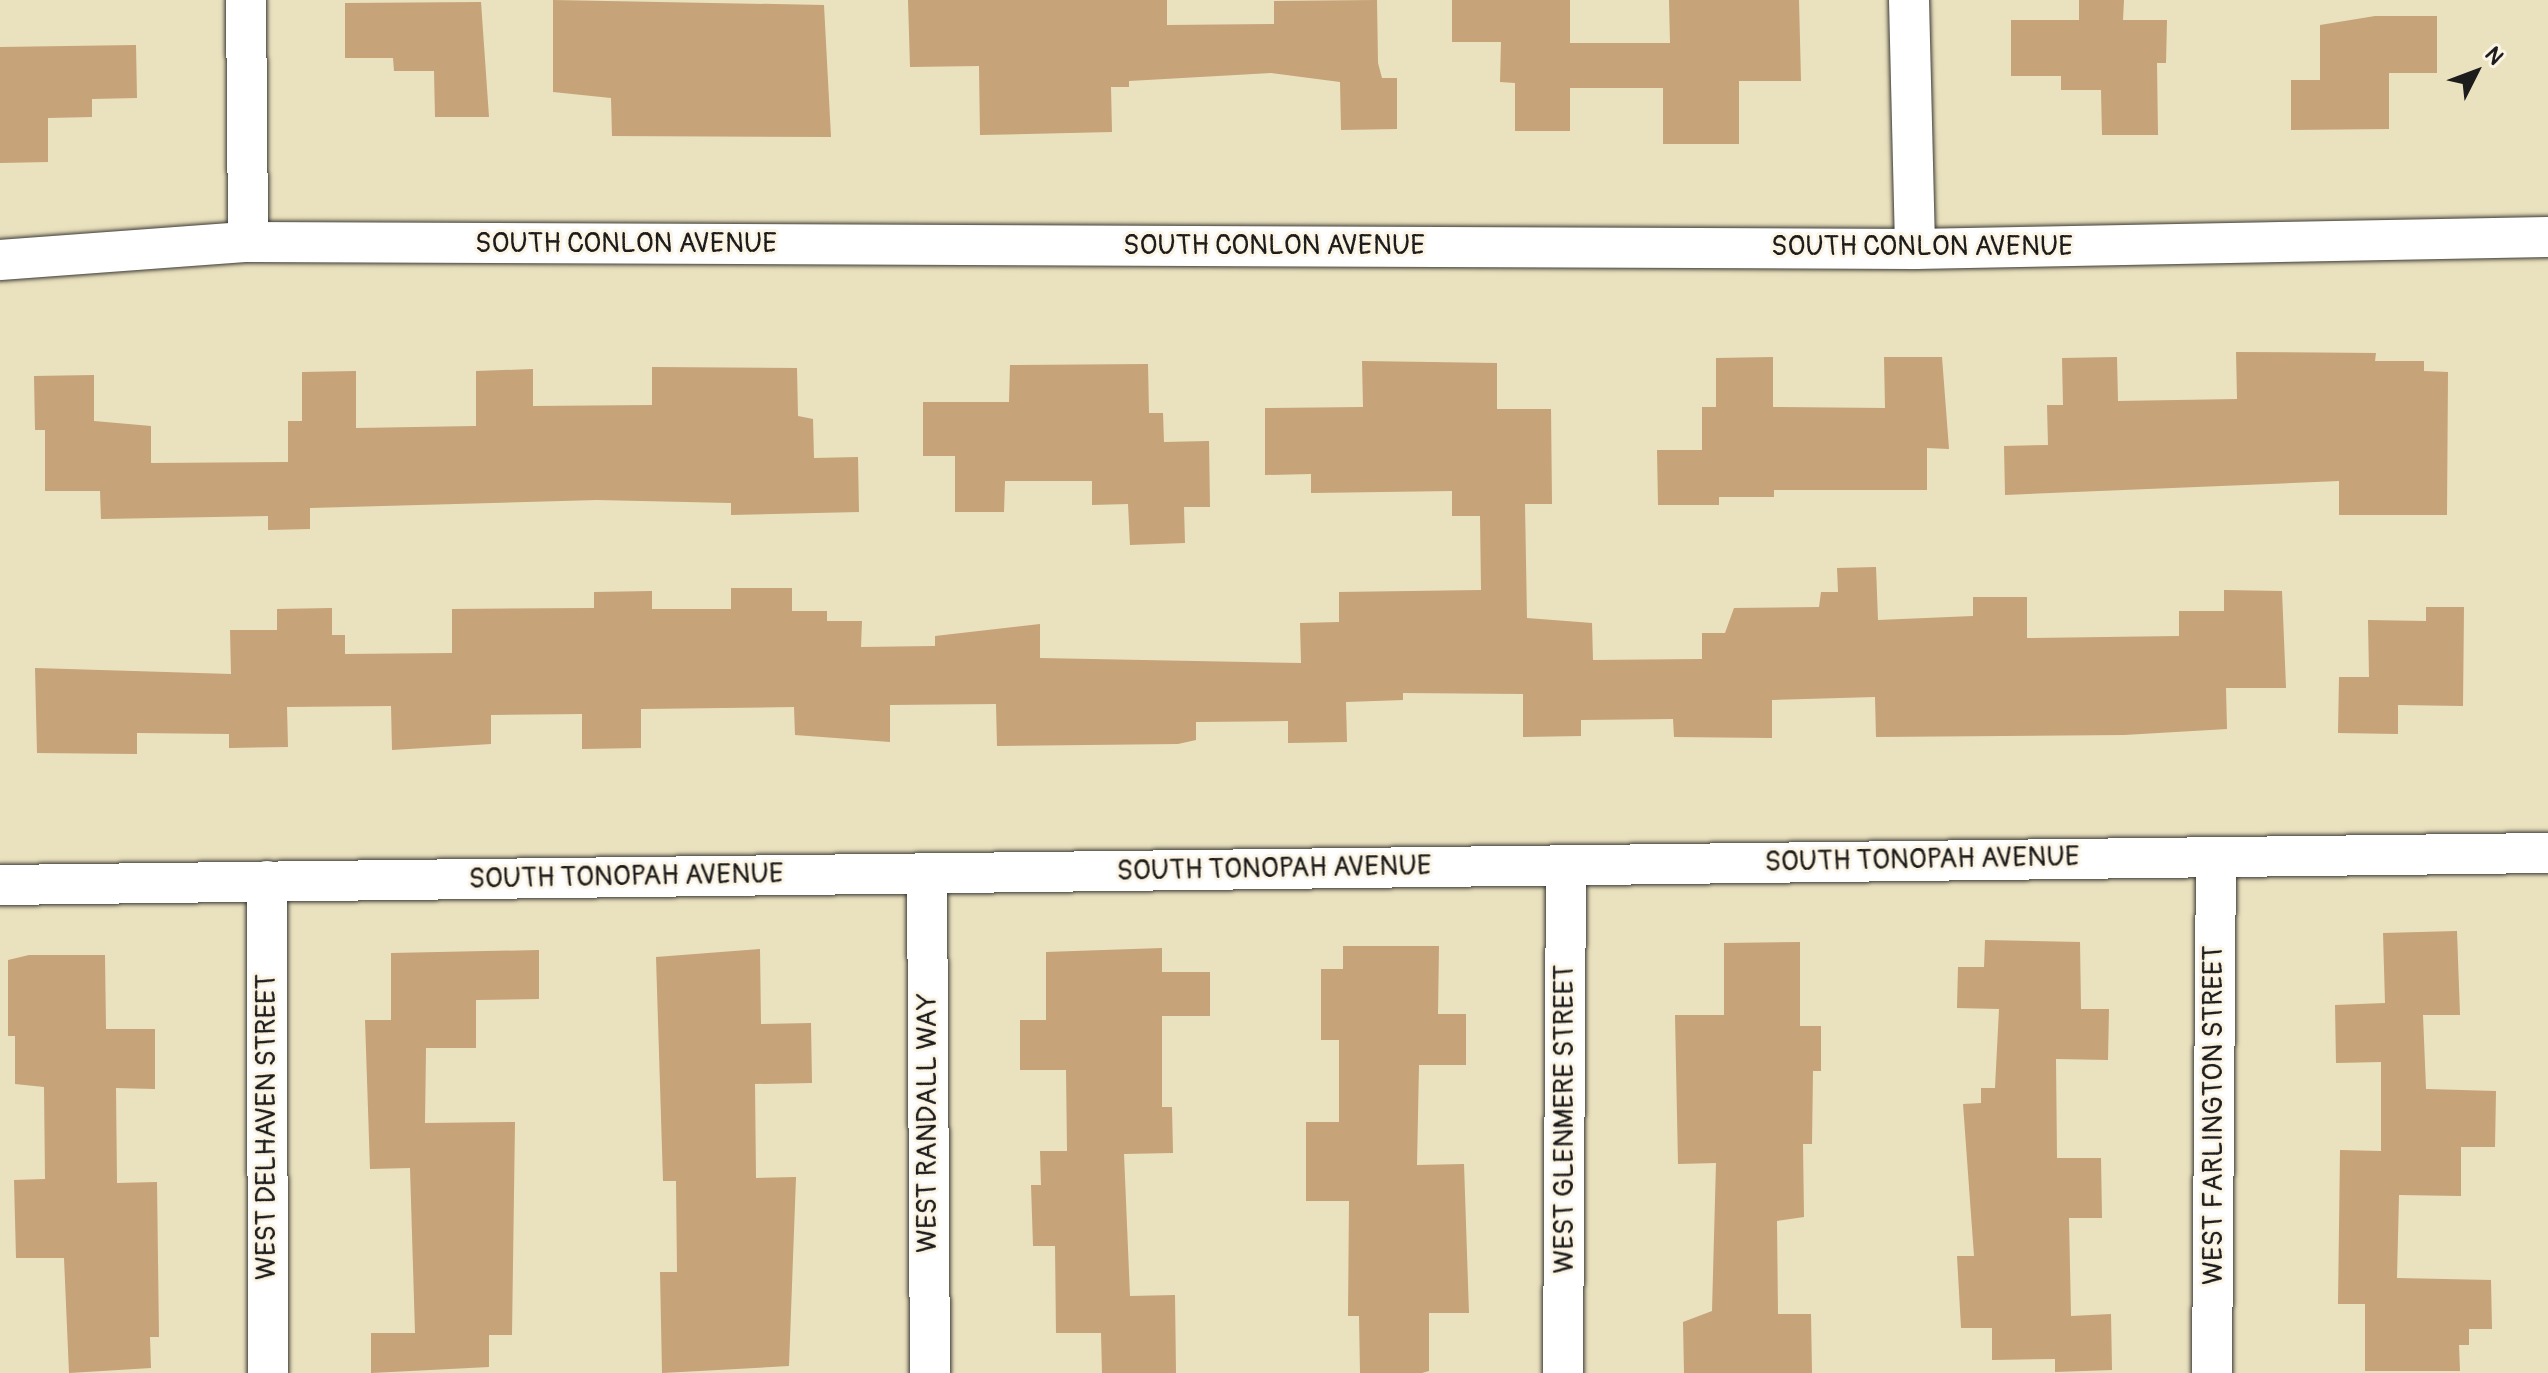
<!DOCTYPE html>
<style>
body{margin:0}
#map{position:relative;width:2548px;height:1373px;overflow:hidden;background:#eae1be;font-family:Pangolin,sans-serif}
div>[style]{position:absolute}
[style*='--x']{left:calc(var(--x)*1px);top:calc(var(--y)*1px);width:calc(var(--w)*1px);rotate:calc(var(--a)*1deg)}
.building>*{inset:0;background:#c6a378}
.roads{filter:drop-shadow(0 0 2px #3b3a34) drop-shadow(0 0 2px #3b3a34)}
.street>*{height:40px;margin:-20px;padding:0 20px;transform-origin:20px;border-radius:20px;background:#fff}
span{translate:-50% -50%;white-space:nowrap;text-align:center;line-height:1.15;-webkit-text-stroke:6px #fcf5e5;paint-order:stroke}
.street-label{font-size:28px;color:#1c1c1c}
.north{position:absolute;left:2436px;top:32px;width:80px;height:80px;-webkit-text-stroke:6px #fcf5e5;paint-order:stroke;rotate:48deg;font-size:22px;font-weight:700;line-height:32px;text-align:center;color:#1c1c1c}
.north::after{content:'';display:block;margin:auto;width:28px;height:36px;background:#1c1c1c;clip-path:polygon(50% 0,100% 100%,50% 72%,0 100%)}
</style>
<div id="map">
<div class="building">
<i style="clip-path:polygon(553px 0,824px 5px,831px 137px,612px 136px,611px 98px,553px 92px)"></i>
<i style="clip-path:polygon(908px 0,1167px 0,1167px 25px,1274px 24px,1274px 1px,1377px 0,1378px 63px,1382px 78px,1397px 78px,1397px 129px,1341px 130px,1340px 82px,1271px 73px,1129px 81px,1129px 87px,1111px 87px,1112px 132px,980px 135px,979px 66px,910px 67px)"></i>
<i style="clip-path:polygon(1452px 0,1570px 0,1570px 43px,1670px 43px,1669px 0,1799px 0,1801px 81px,1739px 81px,1739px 144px,1663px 144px,1663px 88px,1570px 88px,1570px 131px,1515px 131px,1515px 83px,1500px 82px,1501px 42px,1452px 42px)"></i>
<i style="clip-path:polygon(2079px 0,2124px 0,2123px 20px,2167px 20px,2166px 63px,2157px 63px,2158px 135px,2102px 135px,2101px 90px,2061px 90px,2061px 76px,2011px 76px,2011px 20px,2079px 20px)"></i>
<i style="clip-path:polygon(481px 2px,489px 117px,435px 117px,434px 71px,394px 71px,393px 58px,345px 58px,345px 3px)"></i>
<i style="clip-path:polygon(2375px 16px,2437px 16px,2437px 73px,2389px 73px,2389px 129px,2291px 130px,2291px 80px,2320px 80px,2320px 25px)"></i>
<i style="clip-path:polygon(136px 45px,137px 98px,92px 99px,92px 117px,48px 118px,48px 162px,0 163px,0 47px)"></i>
<i style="clip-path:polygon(2236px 352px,2376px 353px,2375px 361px,2424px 361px,2424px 371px,2448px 372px,2447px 515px,2339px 515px,2339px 481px,2005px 495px,2004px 446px,2048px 445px,2047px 405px,2063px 405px,2062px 358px,2117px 357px,2118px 401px,2237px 399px)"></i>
<i style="clip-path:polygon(1773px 357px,1773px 407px,1885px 408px,1884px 357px,1942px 357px,1949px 449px,1927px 448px,1927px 490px,1774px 490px,1774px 497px,1719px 497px,1719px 505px,1658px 505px,1657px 450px,1702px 450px,1702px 407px,1716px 407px,1716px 358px)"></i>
<i style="clip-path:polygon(1362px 361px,1497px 363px,1497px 409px,1551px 409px,1552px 504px,1525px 504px,1527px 618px,1592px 623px,1593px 660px,1702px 659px,1702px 633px,1725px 633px,1734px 608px,1819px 607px,1821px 592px,1838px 592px,1837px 568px,1876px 567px,1878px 620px,1973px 616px,1973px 597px,2027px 597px,2027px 638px,2179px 636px,2179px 611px,2224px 611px,2224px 590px,2282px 591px,2286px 688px,2226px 688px,2227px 729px,2124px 735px,1876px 737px,1875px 697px,1772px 700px,1772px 738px,1674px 737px,1673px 719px,1581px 720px,1581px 736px,1523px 737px,1523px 694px,1403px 693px,1403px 700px,1346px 702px,1347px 742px,1288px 743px,1288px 721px,1196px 722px,1196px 740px,1178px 744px,997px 746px,996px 704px,890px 705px,890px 742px,795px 735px,794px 707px,641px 709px,641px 748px,582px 749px,582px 714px,491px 715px,491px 744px,392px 750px,391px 706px,287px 707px,288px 747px,229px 748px,229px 734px,137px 733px,137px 754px,37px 753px,35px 668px,231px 674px,230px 630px,277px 630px,277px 609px,332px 608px,332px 635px,345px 635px,345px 654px,452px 653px,452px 609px,594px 608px,594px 592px,652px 591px,652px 609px,731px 609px,731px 588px,792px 588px,792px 611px,827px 611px,827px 621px,862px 621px,861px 647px,935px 646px,935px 636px,1040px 624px,1040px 658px,1301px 663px,1300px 623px,1339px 622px,1339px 592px,1481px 590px,1480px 516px,1452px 516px,1452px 491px,1311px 493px,1311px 474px,1265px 475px,1265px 408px,1363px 407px)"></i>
<i style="clip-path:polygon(1148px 364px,1149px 413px,1163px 413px,1164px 442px,1209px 441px,1210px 507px,1184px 507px,1185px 543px,1130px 545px,1128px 504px,1092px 505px,1092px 481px,1005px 481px,1004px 512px,955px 512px,955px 456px,923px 456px,923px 402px,1009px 402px,1010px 365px)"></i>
<i style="clip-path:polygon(652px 367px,797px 368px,798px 416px,813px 419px,814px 458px,858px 457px,859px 512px,731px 515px,731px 503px,597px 500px,310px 508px,310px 529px,268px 530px,268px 516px,101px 519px,100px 491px,45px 491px,45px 430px,35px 430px,34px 376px,94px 375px,94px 421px,151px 426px,151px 463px,288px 462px,288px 421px,302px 421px,302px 372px,356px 371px,356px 428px,476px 426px,476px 371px,533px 369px,533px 406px,652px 405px)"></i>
<i style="clip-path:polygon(2426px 607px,2464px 607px,2463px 706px,2398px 705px,2398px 734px,2338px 733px,2339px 677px,2369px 677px,2368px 620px,2426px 621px)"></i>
<i style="clip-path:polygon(2457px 931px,2460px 1015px,2423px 1015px,2426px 1089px,2496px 1091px,2495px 1147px,2461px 1147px,2461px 1196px,2399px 1195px,2397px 1278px,2491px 1280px,2492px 1329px,2469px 1329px,2469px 1345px,2459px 1345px,2460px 1371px,2365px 1371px,2365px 1304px,2338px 1304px,2340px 1150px,2381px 1151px,2381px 1062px,2336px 1063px,2335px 1005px,2385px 1003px,2383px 933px)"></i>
<i style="clip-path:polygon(1985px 940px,2080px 942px,2081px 1009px,2109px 1009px,2108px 1060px,2056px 1059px,2057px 1158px,2101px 1158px,2102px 1218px,2069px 1218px,2071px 1316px,2111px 1314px,2112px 1370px,2055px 1372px,2055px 1359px,1992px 1360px,1992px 1328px,1961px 1328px,1957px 1256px,1974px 1256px,1963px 1104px,1981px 1103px,1981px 1088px,1995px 1088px,1999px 1009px,1957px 1008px,1958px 967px,1984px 967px)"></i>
<i style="clip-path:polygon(1800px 942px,1800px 1026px,1821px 1026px,1821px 1071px,1813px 1071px,1812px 1144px,1803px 1144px,1804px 1217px,1777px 1221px,1778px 1314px,1811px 1314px,1812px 1373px,1684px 1373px,1683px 1322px,1712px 1311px,1716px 1163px,1678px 1164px,1675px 1015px,1724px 1015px,1724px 943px)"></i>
<i style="clip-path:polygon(1343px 946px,1439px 946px,1438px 1014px,1466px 1014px,1466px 1065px,1419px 1065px,1417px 1165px,1464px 1164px,1469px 1313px,1429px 1313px,1429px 1371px,1422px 1373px,1360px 1373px,1359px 1316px,1348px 1316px,1349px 1201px,1306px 1201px,1306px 1122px,1339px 1122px,1339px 1040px,1321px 1040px,1321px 969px,1343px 969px)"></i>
<i style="clip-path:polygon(1162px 948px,1162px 972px,1210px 972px,1210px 1016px,1162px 1016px,1162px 1107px,1172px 1107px,1173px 1153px,1124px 1154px,1130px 1296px,1175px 1295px,1176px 1373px,1102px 1373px,1101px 1333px,1056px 1333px,1055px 1246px,1033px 1246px,1031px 1185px,1041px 1185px,1040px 1151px,1067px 1151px,1066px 1070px,1020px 1070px,1020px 1020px,1046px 1020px,1046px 952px)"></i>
<i style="clip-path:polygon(760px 949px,761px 1024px,811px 1023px,812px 1083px,755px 1084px,756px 1178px,796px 1177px,789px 1366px,662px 1373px,660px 1272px,677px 1272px,676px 1181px,663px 1181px,656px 957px)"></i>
<i style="clip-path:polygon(539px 950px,539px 999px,476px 1000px,476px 1048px,426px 1048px,425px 1123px,515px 1122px,512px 1335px,489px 1335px,489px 1367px,371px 1373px,371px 1333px,415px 1333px,410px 1168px,370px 1169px,365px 1020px,391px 1020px,391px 953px)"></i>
<i style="clip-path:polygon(29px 955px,105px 955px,106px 1029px,155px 1029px,155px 1089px,116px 1088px,117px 1183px,157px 1182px,159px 1337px,150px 1337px,151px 1368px,69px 1373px,64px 1258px,16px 1258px,14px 1180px,45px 1179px,44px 1087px,15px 1084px,15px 1036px,8px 1036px,8px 960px)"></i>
</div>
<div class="roads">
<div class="street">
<i style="--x:246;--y:0;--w:242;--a:89.5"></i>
<i style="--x:1909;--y:0;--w:249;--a:88.6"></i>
<i style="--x:0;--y:260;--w:249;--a:-4.2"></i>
<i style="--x:248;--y:242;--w:1667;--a:0.24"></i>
<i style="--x:1915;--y:249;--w:633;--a:-1.09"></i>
<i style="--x:927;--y:873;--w:500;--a:89.66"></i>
<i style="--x:267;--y:881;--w:492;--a:89.9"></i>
<i style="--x:0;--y:885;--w:2548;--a:-0.72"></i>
<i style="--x:1563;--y:1373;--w:508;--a:-89.66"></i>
<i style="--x:2212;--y:1373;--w:516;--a:-89.56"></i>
</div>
</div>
<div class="street-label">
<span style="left:626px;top:244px">SOUTH CONLON AVENUE</span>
<span style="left:1274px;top:246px">SOUTH CONLON AVENUE</span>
<span style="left:1922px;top:247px">SOUTH CONLON AVENUE</span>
<span style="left:1922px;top:860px;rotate:-1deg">SOUTH TONOPAH AVENUE</span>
<span style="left:1274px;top:869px;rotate:-1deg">SOUTH TONOPAH AVENUE</span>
<span style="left:626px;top:877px;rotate:-1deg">SOUTH TONOPAH AVENUE</span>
<span style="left:2214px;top:1115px;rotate:-90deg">WEST FARLINGTON STREET</span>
<span style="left:1565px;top:1119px;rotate:-90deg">WEST GLENMERE STREET</span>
<span style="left:928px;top:1123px;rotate:-90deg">WEST RANDALL WAY</span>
<span style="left:267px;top:1127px;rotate:-90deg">WEST DELHAVEN STREET</span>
</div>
<div class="north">N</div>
</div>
